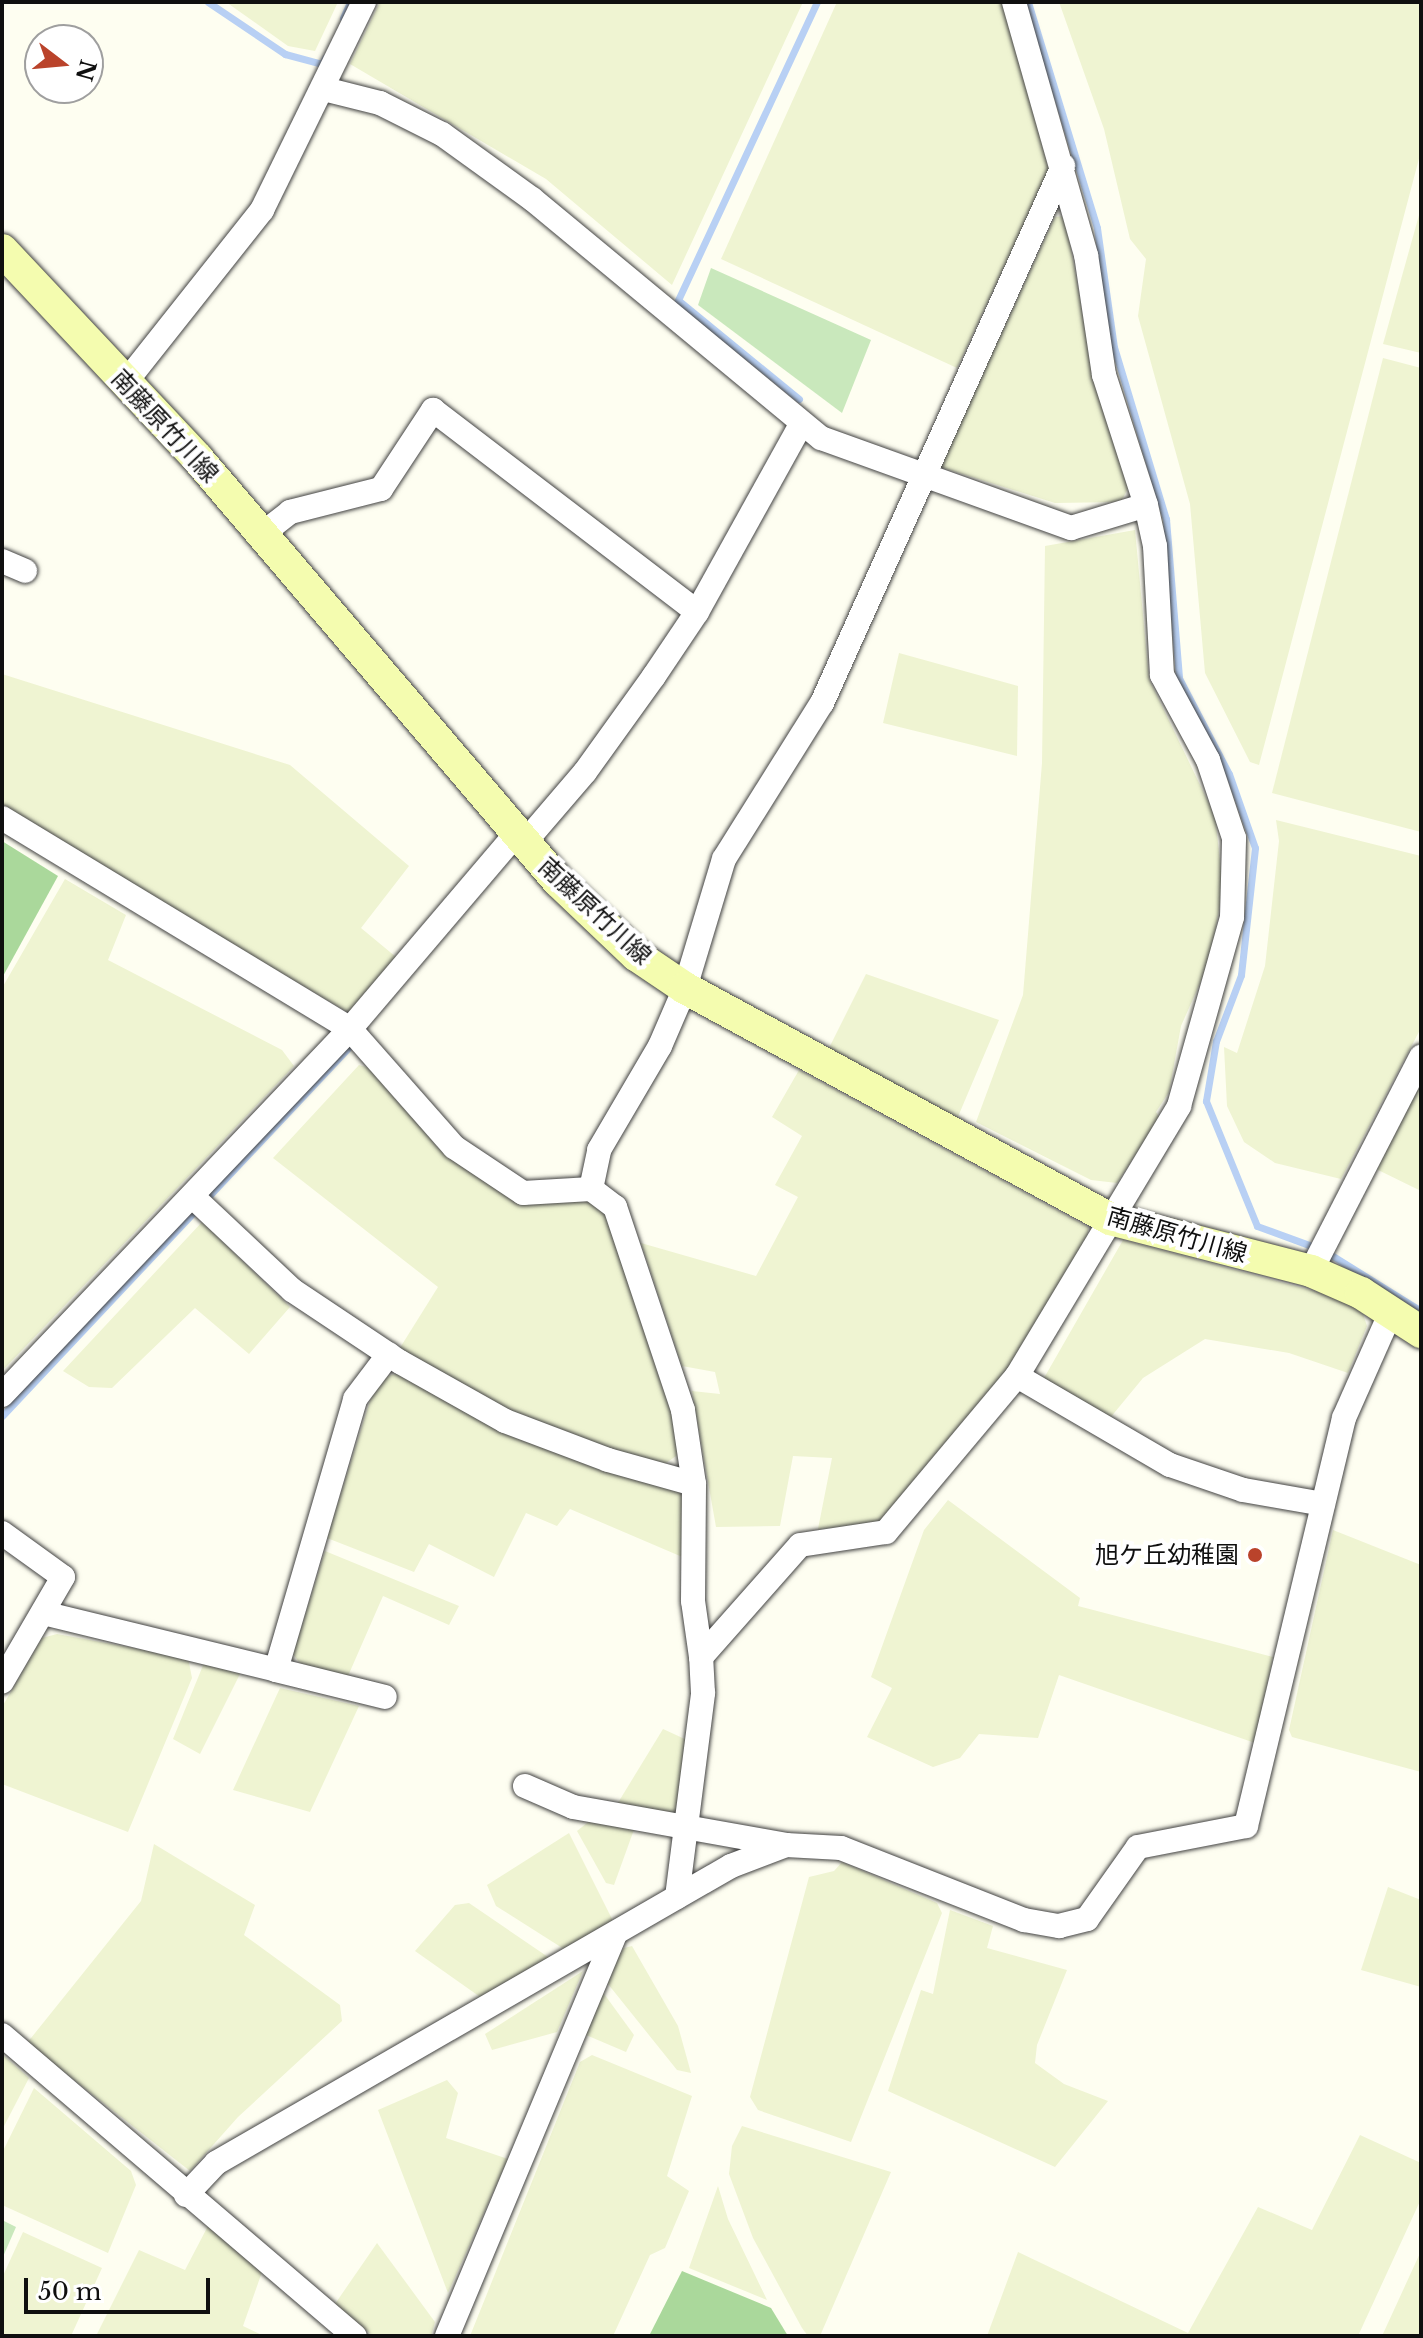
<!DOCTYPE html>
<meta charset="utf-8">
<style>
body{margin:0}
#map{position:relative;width:1423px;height:2338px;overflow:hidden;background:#fefef1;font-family:"Libre Baskerville","Noto Sans JP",serif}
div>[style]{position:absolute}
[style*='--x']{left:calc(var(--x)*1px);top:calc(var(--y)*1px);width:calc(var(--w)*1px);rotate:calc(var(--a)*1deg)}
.farmland>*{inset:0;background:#eff4d2}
.green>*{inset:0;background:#c9e8bc}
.forest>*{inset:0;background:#aad89b}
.stream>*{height:7px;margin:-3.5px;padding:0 3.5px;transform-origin:3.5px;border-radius:3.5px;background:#b8d0f4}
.roads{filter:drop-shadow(0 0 2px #424242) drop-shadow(0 0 2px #424242)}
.street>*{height:24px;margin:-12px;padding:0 12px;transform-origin:12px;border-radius:12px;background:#fff}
.secondary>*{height:32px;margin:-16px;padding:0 16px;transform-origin:16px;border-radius:16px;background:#f4fcaf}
.dots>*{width:22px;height:22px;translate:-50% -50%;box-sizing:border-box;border:4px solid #fff;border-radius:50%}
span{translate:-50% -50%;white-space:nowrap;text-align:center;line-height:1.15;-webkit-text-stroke:8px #fff;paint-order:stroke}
.street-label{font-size:24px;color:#0f0f0f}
.poi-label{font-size:24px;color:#0f0f0f}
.right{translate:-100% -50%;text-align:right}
.frame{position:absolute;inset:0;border:4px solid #0f0f0f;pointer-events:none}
.north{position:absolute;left:24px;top:24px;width:80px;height:80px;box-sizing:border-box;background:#fff;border:2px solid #9f9f9f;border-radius:50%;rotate:106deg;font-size:22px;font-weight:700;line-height:32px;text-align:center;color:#0f0f0f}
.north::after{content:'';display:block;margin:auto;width:28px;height:36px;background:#ba432b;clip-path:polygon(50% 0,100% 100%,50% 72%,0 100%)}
.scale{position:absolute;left:24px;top:2278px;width:186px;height:36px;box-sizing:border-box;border:4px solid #0f0f0f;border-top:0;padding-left:10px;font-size:24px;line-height:28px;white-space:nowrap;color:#0f0f0f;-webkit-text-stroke:6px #fff;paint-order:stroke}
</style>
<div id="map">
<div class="farmland">
<i style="clip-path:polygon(226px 2px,338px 2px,315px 51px,288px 46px)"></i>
<i style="clip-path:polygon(380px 2px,803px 2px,672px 285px,546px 179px,350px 64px)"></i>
<i style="clip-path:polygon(837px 2px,1003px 2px,1049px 170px,957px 368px,721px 259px)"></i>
<i style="clip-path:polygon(1059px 2px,1421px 2px,1421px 151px,1259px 765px,1250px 762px,1205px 673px,1190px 504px,1138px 316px,1146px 259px,1130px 239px,1104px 129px)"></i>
<i style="clip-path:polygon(1421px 208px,1421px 353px,1383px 344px)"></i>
<i style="clip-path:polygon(1065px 216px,1093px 371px,1129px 486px,1121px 502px,1055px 503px,940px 467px,1055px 217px)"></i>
<i style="clip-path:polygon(1383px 358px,1421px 368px,1421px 832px,1272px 793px)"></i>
<i style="clip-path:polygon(1135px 530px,1149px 679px,1215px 816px,1223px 888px,1209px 963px,1181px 1026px,1169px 1092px,1156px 1112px,1160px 1118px,1117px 1183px,1091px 1180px,976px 1122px,1023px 995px,1042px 763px,1045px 546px)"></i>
<i style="clip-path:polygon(899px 653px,1018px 686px,1017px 756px,883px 723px)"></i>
<i style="clip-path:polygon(2px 674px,290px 765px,409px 866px,361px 928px,396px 957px,349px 1013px,2px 808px)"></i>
<i style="clip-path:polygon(1276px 820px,1421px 856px,1421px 1028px,1341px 1179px,1275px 1163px,1244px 1142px,1227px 1106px,1224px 1047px,1237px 1053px,1265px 966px,1279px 841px)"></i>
<i style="clip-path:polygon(65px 879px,126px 915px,108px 960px,282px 1050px,294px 1066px,2px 1371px,2px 988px)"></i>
<i style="clip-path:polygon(866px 974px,999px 1020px,957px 1119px,828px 1050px)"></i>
<i style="clip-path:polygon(359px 1065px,373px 1069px,438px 1148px,518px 1200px,590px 1200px,610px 1214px,676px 1412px,682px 1452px,663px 1465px,524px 1422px,398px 1351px,438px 1287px,273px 1158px)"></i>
<i style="clip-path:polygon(799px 1070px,1088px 1227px,1088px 1237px,1010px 1373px,881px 1524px,818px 1529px,832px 1458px,793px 1456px,780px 1526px,716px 1527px,692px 1391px,720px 1394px,715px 1372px,682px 1366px,641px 1243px,756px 1276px,798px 1197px,775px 1185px,802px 1136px,772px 1117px)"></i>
<i style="clip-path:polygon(1421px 1079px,1421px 1191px,1374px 1168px)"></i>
<i style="clip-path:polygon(202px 1222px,290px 1307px,249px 1354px,195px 1308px,112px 1388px,89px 1387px,63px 1371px)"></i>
<i style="clip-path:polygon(1123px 1240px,1344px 1299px,1363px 1314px,1367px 1326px,1348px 1373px,1289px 1353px,1205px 1339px,1143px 1378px,1110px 1418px,1044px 1378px)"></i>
<i style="clip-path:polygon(400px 1373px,679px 1486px,685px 1499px,687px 1559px,570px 1509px,557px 1526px,526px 1513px,494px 1577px,429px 1544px,414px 1572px,327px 1538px,371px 1398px,383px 1377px)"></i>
<i style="clip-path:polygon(948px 1500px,1080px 1598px,1078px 1606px,1273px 1657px,1255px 1743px,1059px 1675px,1038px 1738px,979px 1734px,960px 1758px,933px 1767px,867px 1737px,892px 1688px,871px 1677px,924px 1530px)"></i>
<i style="clip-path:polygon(1333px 1530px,1421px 1565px,1421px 1772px,1292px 1737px,1289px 1730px)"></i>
<i style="clip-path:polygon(325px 1551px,459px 1606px,449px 1625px,383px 1596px,348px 1676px,302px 1666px,293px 1654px)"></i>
<i style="clip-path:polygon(57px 1634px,188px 1658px,192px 1678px,128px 1832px,2px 1784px,2px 1707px,42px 1638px)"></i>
<i style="clip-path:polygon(204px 1663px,240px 1674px,200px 1754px,173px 1739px)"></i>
<i style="clip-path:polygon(280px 1688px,359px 1706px,310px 1812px,233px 1790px)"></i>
<i style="clip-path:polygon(663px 1729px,687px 1740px,679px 1818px,616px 1806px)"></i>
<i style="clip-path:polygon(597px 1815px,636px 1824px,614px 1885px,606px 1883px,577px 1831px)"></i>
<i style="clip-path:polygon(569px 1833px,615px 1925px,567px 1951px,496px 1906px,487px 1885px)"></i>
<i style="clip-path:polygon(154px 1844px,255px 1905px,244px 1935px,340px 2005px,342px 2021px,238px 2117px,190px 2171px,27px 2043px,141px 1901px)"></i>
<i style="clip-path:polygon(842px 1862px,937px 1903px,942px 1913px,851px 2142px,758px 2110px,750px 2097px,809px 1877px,834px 1871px)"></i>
<i style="clip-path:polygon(1388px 1887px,1421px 1900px,1421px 1987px,1361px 1970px)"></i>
<i style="clip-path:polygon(469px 1903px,551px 1959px,483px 1999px,415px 1951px,455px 1905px)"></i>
<i style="clip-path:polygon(950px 1910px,993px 1926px,987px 1948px,1067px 1970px,1037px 2045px,1035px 2063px,1064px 2084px,1108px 2101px,1055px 2167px,888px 2091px,921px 1990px,933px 1994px)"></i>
<i style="clip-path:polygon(632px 1946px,678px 2026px,691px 2073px,677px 2070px,608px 1984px,610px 1968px,624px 1948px)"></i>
<i style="clip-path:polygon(583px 1971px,557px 2032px,492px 2050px,485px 2034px)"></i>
<i style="clip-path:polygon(602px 1991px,634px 2035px,626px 2052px,586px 2035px)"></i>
<i style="clip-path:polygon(2px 2054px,29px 2078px,2px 2130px)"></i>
<i style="clip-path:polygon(592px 2055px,692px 2096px,667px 2176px,689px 2191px,665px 2248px,650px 2255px,613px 2336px,470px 2336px,580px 2062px)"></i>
<i style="clip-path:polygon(447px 2080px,458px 2093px,446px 2138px,508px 2159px,448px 2293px,378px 2110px)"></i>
<i style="clip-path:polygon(34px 2088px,131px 2171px,136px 2185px,108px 2253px,2px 2205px,2px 2153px)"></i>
<i style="clip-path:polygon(742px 2126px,891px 2172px,820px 2336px,808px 2336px,802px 2328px,753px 2238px,729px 2174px,732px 2146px)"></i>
<i style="clip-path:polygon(1360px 2135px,1421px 2163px,1421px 2199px,1358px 2336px,987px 2336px,1018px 2252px,1188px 2333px,1258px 2207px,1312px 2230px)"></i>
<i style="clip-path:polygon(718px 2186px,728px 2219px,767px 2300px,689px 2268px)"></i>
<i style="clip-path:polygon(209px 2224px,262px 2272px,243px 2326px,264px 2336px,96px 2336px,139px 2250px,185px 2270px)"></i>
<i style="clip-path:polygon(23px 2232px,102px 2268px,71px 2336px,2px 2336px,2px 2278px)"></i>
<i style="clip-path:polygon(377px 2243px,435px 2322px,431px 2336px,373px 2336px,335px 2304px)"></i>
<i style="clip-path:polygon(1421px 2251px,1421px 2336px,1382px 2336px)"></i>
</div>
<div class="green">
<i style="clip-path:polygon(711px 268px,871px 340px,842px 413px,698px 305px)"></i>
<i style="clip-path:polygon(2px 2220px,16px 2227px,2px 2259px)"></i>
</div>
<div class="forest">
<i style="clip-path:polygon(2px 841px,58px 876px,2px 978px)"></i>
<i style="clip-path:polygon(682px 2271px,771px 2308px,788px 2336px,649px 2336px)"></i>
</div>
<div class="stream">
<i style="--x:208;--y:2;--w:93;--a:34"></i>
<i style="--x:285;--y:54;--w:38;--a:15"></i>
<i style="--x:322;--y:64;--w:7;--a:-63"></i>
<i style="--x:1028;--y:2;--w:236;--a:73"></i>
<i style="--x:1097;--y:228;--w:120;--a:81.9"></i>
<i style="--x:1114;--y:347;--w:180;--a:73.2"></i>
<i style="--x:1166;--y:519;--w:160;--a:85.3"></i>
<i style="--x:1179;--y:678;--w:108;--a:62.5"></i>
<i style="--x:1229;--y:774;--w:78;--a:70.6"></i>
<i style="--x:1255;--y:848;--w:128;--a:96.3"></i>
<i style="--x:1241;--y:975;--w:71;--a:110.7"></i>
<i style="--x:1216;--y:1041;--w:61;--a:99.5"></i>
<i style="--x:1206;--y:1101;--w:135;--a:67.8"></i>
<i style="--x:1257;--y:1226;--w:55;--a:20.1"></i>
<i style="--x:343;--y:18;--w:17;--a:-66"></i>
<i style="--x:799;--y:399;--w:156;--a:-140.7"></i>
<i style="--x:678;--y:300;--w:329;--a:-65"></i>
<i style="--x:1328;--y:1253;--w:110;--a:31.9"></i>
<i style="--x:2;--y:1416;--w:505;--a:-46.76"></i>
</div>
<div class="roads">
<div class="street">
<i style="--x:324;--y:89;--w:58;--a:14"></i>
<i style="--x:380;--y:103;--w:69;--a:26.6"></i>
<i style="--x:442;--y:134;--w:111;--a:35.8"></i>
<i style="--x:532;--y:199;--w:375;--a:39.6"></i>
<i style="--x:821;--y:438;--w:266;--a:19.8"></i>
<i style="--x:1071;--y:528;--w:78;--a:-17"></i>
<i style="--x:125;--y:383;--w:221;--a:-51.6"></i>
<i style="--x:262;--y:210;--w:232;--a:-63.9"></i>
<i style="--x:262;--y:534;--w:36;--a:-38"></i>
<i style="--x:290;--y:512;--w:94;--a:-14.2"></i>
<i style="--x:381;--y:489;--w:95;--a:-56.6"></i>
<i style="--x:433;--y:410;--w:332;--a:37.4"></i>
<i style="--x:2;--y:561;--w:25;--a:23"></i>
<i style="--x:2;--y:818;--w:407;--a:31.2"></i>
<i style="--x:350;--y:1029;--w:157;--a:48.6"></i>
<i style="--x:454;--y:1147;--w:83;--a:33.7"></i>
<i style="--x:523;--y:1193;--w:68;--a:-3.4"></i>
<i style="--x:525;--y:842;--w:92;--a:-49.4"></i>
<i style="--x:585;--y:772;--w:118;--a:-54.3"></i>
<i style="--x:654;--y:676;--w:77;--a:-56.1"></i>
<i style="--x:697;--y:612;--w:213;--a:-61"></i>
<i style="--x:193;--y:1197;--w:136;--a:43.2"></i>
<i style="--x:292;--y:1290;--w:130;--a:33.7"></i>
<i style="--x:400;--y:1362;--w:120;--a:29.3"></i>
<i style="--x:505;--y:1421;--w:110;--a:20.7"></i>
<i style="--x:608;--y:1460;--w:89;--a:15.6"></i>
<i style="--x:1311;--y:1271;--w:241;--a:-62.8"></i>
<i style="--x:1017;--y:1376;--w:177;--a:30.2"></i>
<i style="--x:1170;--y:1465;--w:77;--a:18.9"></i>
<i style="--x:1243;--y:1490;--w:81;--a:9.9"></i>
<i style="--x:2;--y:1395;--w:505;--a:-46.44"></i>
<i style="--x:350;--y:1029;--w:257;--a:-49.6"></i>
<i style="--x:2;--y:1533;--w:75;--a:35.8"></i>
<i style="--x:63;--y:1577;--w:121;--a:120.2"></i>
<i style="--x:43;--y:1613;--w:240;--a:13.7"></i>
<i style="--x:276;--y:1670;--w:282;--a:-73.7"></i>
<i style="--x:355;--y:1399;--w:56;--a:-52.9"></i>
<i style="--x:701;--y:1657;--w:57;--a:-98.1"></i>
<i style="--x:693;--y:1601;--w:117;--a:-89.5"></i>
<i style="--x:694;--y:1484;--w:75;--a:-98.5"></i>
<i style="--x:683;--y:1410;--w:214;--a:-108.5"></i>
<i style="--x:615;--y:1207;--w:30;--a:-143"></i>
<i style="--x:591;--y:1189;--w:40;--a:-78"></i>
<i style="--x:599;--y:1150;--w:121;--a:-59.6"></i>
<i style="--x:660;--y:1046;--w:63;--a:-66.7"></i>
<i style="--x:685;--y:988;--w:135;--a:-73.2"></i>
<i style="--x:724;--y:859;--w:184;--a:-57.9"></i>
<i style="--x:822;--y:703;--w:589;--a:-65.83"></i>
<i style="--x:276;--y:1670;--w:112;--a:13.9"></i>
<i style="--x:525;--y:1786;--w:52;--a:23.6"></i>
<i style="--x:573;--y:1807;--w:216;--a:10.1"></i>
<i style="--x:677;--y:1897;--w:206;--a:-82.7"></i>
<i style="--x:703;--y:1693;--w:36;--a:-93"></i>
<i style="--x:701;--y:1657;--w:149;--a:-48.5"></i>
<i style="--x:800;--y:1545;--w:87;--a:-8.6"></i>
<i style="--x:886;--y:1532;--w:204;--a:-50"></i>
<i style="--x:1017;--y:1376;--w:315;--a:-59"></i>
<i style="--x:1179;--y:1106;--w:196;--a:-74.3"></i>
<i style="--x:1232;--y:917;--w:79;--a:-88.5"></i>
<i style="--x:1234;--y:838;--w:82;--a:-108.4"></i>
<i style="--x:1208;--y:760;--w:97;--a:-118.4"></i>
<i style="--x:1162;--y:675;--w:129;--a:-93.1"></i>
<i style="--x:1155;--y:546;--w:42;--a:-102.4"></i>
<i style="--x:1146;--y:505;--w:137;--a:-107.9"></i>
<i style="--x:1104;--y:375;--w:121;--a:-98.5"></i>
<i style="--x:1086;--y:255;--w:263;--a:-105.9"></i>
<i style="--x:2;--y:2035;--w:464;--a:40.5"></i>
<i style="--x:186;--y:2195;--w:44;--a:-46.8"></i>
<i style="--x:216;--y:2163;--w:595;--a:-29.97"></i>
<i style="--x:731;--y:1866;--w:59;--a:-20.9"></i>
<i style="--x:786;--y:1845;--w:55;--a:3.1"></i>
<i style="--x:841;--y:1848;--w:197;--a:21.5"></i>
<i style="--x:1024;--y:1920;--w:36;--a:10"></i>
<i style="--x:1059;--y:1926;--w:29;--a:-14"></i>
<i style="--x:1087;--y:1919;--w:88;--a:-54.7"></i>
<i style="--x:1138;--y:1847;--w:110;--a:-11"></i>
<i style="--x:1246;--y:1826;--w:420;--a:-76.5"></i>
<i style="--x:1344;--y:1418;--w:116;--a:-66.1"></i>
<i style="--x:447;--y:2336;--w:433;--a:-67.3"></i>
</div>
<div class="secondary">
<i style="--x:2;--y:250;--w:287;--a:46.8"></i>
<i style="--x:198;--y:459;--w:555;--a:49.53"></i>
<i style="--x:558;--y:881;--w:108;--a:43.5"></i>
<i style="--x:636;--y:955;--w:59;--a:34"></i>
<i style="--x:685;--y:988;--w:484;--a:28.5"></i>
<i style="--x:1110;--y:1219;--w:208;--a:14.5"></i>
<i style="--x:1311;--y:1271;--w:55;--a:23.7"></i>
<i style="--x:1361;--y:1293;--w:72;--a:33"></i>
</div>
</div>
<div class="dots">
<i style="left:1255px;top:1555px;background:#ba432b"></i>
</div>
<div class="street-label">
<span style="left:165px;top:426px;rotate:47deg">南藤原竹川線</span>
<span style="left:595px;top:911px;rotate:43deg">南藤原竹川線</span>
<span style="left:1177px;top:1235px;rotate:16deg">南藤原竹川線</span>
</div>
<div class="poi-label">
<span class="right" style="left:1239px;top:1555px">旭ケ丘幼稚園</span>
</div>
<div class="frame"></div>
<div class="north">N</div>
<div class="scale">50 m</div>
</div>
